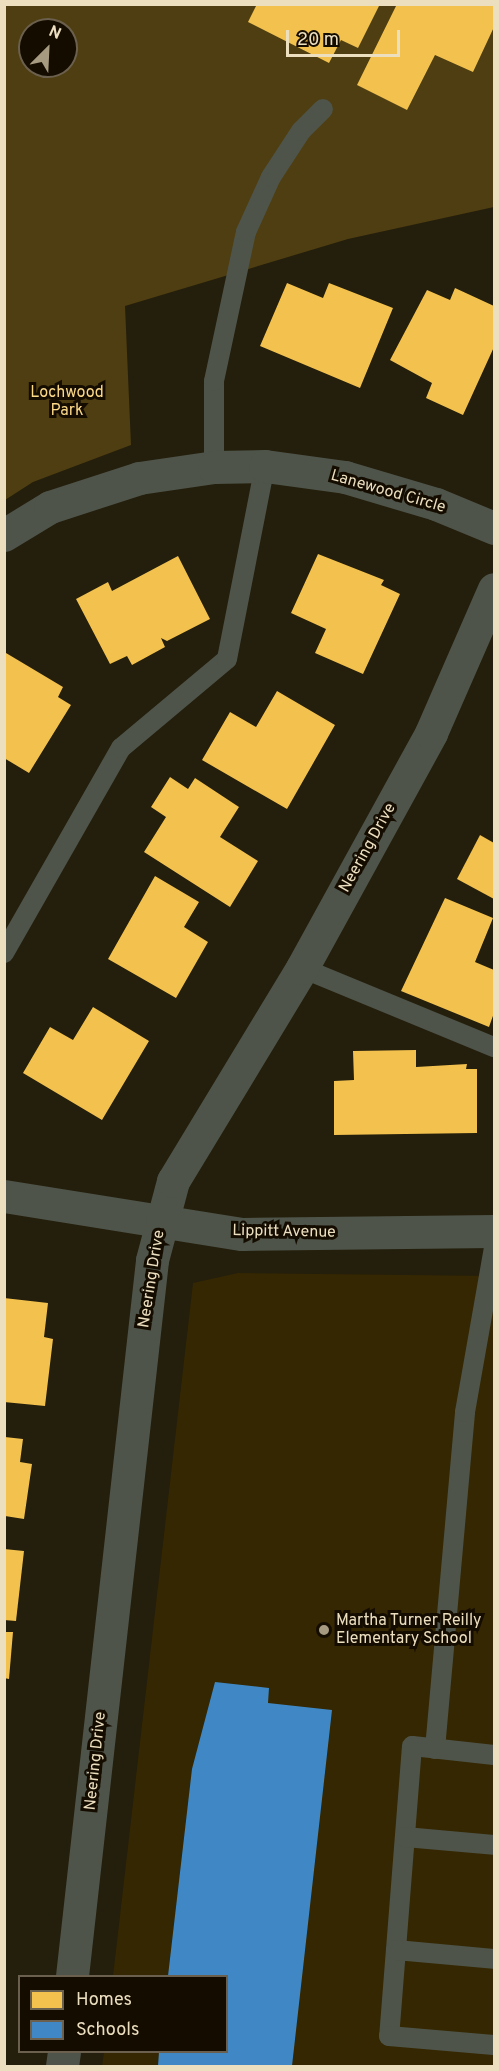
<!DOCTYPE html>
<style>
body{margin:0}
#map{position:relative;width:499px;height:2071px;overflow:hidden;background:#241e0c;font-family:Overpass,sans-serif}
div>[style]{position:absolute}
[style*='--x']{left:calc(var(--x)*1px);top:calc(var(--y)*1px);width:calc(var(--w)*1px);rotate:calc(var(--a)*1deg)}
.built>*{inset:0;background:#342702}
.green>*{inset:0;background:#4e3e11}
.homes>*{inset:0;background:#f2c14e}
.schools>*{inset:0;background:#3f88c5}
.service>*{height:20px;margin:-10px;padding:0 10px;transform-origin:10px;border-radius:10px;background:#4e5449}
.minor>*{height:33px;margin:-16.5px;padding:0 16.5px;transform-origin:16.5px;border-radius:16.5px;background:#4e5449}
.dots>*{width:16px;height:16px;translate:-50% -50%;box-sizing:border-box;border:3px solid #150c00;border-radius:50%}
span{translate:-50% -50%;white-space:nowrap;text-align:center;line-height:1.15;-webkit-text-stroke:6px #150c00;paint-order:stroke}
.park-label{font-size:16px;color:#fbd989}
.street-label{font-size:16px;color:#ecdfc0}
.poi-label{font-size:16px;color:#ecdfc0}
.left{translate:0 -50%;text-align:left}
.frame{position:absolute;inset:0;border:6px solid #ecdfc0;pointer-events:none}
.legend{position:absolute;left:18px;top:1975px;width:210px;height:78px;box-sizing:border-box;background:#150c00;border:2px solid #6b604d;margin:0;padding:8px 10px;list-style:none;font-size:18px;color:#ecdfc0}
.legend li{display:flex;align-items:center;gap:12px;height:30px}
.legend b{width:30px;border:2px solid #6b604d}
.north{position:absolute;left:18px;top:18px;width:60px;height:60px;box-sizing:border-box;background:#150c00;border:2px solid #6b604d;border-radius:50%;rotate:24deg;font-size:16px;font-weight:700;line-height:24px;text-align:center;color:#ecdfc0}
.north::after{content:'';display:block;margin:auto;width:21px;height:27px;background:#a69b81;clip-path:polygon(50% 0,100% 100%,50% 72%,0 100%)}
.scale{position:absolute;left:286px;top:30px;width:114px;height:27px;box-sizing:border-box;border:3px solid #ecdfc0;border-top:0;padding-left:8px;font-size:18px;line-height:21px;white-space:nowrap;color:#ecdfc0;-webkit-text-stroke:4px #150c00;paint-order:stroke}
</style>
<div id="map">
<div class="built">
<i style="clip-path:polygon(238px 1273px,494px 1276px,494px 2066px,102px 2066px,104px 2052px,226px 2052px,226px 1976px,113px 1976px,193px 1283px)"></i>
</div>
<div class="green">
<i style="clip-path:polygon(evenodd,5px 5px,494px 5px,494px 207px,348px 239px,125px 306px,131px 445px,33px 482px,5px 500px,5px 5px,30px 30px,66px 30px,66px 66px,30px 66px,30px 30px)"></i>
</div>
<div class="homes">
<i style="clip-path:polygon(257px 4px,380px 4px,358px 48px,341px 40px,329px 63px,248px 22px)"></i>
<i style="clip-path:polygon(397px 4px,494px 4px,494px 27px,473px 72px,435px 55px,407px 110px,357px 85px)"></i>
<i style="clip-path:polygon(287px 283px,323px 298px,329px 283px,393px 308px,360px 388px,260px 346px)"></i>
<i style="clip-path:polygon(455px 288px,494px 306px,494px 347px,463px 415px,426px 398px,432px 383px,390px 360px,427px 290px,450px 300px)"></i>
<i style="clip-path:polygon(318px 554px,384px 580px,381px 585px,400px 594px,363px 674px,315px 653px,326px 629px,291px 613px)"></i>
<i style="clip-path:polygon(178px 556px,210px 619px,167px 641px,161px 638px,165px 647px,132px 665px,127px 656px,110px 664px,76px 599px,108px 582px,112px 591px)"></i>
<i style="clip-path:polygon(6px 653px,63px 687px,58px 697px,71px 705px,29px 773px,4px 758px)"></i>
<i style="clip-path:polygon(277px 691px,335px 725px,287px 809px,202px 760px,230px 712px,256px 727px)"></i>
<i style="clip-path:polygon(170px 777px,188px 789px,195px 778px,239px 807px,220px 837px,258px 861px,230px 907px,144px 852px,166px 817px,151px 807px)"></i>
<i style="clip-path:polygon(480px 835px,494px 843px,494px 899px,457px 879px)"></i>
<i style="clip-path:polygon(155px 876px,199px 902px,184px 927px,208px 942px,176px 998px,108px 959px)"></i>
<i style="clip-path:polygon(445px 898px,493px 918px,475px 962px,494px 970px,494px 1013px,489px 1027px,401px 991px)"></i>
<i style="clip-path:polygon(93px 1007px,149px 1041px,102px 1120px,23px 1073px,50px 1027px,73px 1040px)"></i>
<i style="clip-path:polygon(416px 1050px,416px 1067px,467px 1064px,466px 1069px,477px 1069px,477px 1133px,334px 1135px,334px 1081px,354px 1080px,353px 1051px)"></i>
<i style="clip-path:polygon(4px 1298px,48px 1303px,44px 1337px,53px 1339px,45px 1406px,4px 1402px)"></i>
<i style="clip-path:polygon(5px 1437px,23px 1439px,20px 1462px,32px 1464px,24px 1519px,5px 1516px)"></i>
<i style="clip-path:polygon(4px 1549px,24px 1551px,16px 1621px,4px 1620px)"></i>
<i style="clip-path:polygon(4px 1632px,13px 1632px,9px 1679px,4px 1678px)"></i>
</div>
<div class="schools">
<i style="clip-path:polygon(215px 1682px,269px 1688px,268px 1703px,332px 1710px,292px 2066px,158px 2066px,159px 2052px,226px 2052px,226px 1976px,168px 1976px,192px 1769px)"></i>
</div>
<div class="service">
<i style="--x:214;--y:467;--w:86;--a:-90"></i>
<i style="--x:214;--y:381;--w:152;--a:-77.9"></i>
<i style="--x:246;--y:232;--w:60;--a:-65.6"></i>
<i style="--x:271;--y:177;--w:55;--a:-56.9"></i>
<i style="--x:301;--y:131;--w:31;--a:-45"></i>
<i style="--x:4;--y:953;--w:236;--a:-60.3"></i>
<i style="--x:121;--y:748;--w:138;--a:-40"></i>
<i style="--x:227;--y:659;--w:197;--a:-78.9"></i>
<i style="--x:302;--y:968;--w:208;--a:22.4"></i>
<i style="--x:435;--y:1749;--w:338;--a:-84.9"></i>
<i style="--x:465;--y:1412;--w:168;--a:-80"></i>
<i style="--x:494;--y:1755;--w:82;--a:-173.7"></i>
<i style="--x:412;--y:1746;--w:291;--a:94.5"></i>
<i style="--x:389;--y:2036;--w:105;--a:4.9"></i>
<i style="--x:405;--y:1837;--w:89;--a:5.1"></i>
<i style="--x:396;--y:1950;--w:98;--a:5.2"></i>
</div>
<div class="minor">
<i style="--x:4;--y:535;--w:54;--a:-31.3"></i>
<i style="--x:50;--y:507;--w:94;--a:-18"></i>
<i style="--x:139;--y:478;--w:76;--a:-8.3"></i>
<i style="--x:214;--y:467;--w:51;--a:-1.1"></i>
<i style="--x:265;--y:466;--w:81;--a:7.8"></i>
<i style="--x:345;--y:477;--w:95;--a:16.5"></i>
<i style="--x:436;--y:504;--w:63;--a:22.5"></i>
<i style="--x:4;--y:1196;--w:241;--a:9.1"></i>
<i style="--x:242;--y:1234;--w:252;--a:-0.7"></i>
<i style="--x:72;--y:1976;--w:720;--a:-83.62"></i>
<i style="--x:152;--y:1260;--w:82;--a:-75.1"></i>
<i style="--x:173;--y:1181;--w:249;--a:-58.8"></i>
<i style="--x:302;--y:968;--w:268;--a:-61.2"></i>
<i style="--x:431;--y:733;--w:157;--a:-66.4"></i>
<i style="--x:62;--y:2066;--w:14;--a:-82"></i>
</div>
<div class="dots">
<i style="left:324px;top:1630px;background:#a69b81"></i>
</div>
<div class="park-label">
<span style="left:67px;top:402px">Lochwood<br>Park</span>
</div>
<div class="street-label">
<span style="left:388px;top:492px;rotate:16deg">Lanewood Circle</span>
<span style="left:368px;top:848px;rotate:-61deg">Neering Drive</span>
<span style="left:284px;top:1232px;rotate:1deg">Lippitt Avenue</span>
<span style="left:152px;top:1279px;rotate:-81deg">Neering Drive</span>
<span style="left:96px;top:1761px;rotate:-84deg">Neering Drive</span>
</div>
<div class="poi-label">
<span class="left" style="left:336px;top:1630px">Martha Turner Reilly<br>Elementary School</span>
</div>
<div class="frame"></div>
<ul class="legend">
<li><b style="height:16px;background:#f2c14e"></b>Homes</li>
<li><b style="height:16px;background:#3f88c5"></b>Schools</li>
</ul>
<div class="north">N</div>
<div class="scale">20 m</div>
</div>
